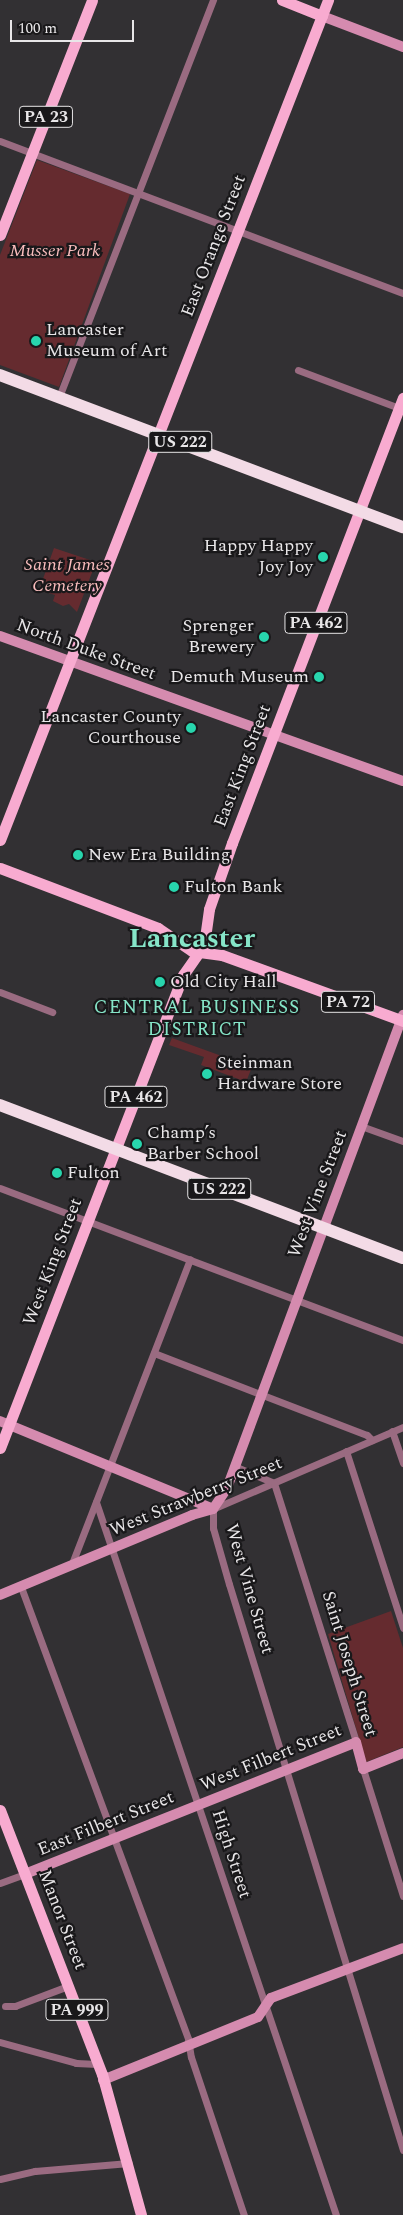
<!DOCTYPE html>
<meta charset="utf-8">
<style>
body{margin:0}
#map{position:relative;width:403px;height:2215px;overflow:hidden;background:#323033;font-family:Spectral,serif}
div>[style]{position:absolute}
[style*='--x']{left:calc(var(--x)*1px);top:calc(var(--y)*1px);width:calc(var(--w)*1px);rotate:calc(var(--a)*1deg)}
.green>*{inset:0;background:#652b2f}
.street>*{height:7px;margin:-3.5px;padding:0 3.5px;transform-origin:3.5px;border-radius:3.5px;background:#9a6b81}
.secondary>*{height:10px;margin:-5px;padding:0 5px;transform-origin:5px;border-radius:5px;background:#d58baf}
.primary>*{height:11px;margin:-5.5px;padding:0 5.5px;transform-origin:5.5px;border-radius:5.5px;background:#f8abd0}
.highway>*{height:12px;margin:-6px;padding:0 6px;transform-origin:6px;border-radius:6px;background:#f3dbe6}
.dots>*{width:14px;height:14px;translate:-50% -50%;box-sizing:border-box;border:2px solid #19181a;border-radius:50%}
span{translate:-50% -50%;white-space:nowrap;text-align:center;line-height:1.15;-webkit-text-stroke:4.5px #19181a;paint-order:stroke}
.shield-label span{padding:1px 4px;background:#19181a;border:1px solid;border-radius:4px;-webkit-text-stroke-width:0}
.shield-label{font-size:16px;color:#e8e6e8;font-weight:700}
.street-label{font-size:18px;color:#e8e6e8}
.park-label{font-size:18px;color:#fabdbd;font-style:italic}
.poi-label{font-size:18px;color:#e8e6e8}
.left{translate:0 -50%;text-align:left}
.right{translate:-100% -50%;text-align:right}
.neighbourhood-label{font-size:19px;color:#86e5c8;letter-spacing:1px}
.town-label{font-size:28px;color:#86e5c8;font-weight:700}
.scale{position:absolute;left:10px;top:20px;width:124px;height:22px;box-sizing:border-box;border:2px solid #e8e6e8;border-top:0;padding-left:6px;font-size:15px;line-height:18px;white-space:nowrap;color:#e8e6e8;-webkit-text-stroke:4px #19181a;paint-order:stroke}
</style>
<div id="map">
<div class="green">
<i style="clip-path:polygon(37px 160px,130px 194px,59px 387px,0 365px,0 255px)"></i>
<i style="clip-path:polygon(54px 548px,96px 562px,77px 612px,69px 604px,63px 606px,53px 601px,55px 595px,39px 590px)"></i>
<i style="clip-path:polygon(172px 1038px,252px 1067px,246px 1082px,201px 1065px,204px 1057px,169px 1045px)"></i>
<i style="clip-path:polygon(391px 1611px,403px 1648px,403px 1747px,366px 1762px,328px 1634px)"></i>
</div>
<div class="street">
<i style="--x:0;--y:141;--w:431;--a:20.7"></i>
<i style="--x:298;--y:370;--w:108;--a:20.6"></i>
<i style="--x:59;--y:397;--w:426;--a:-68.8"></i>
<i style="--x:0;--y:992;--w:56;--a:21"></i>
<i style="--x:361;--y:1126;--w:45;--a:19.7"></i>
<i style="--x:0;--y:1188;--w:431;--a:20.7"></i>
<i style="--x:154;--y:1353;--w:228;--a:21.1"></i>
<i style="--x:367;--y:1435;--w:7;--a:45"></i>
<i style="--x:403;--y:1427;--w:207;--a:156.7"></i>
<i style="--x:213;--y:1509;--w:19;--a:90"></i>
<i style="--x:213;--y:1528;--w:58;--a:74.1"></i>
<i style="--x:229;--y:1584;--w:592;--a:72.91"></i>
<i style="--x:392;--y:1431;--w:34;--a:71"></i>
<i style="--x:346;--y:1451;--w:186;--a:72.1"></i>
<i style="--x:234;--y:1466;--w:43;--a:23"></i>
<i style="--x:274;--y:1483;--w:272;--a:72.4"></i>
<i style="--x:96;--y:1502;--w:752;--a:71.4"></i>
<i style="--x:71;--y:1566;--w:329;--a:-68.8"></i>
<i style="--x:21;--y:1587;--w:482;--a:69.7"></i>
<i style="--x:188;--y:2039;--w:18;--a:81"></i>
<i style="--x:191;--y:2057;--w:167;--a:71.5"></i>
<i style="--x:363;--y:1769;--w:133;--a:72.5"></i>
<i style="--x:0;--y:1883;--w:27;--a:-20"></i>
<i style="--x:5;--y:2006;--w:10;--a:0"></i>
<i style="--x:15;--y:2006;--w:57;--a:-20.7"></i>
<i style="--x:0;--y:2042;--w:79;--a:15.4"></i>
<i style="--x:76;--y:2063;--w:21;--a:3"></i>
<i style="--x:0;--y:2179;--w:36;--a:-13"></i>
<i style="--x:35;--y:2171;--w:94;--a:-4.9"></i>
</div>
<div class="secondary">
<i style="--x:322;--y:16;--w:87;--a:20.9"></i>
<i style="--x:0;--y:636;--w:428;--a:19.8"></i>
<i style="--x:0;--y:1421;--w:230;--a:22.4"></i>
<i style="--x:213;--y:1509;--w:25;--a:-56"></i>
<i style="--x:227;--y:1488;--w:505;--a:-69.59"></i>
<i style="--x:0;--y:1595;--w:208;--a:-22.6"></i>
<i style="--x:192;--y:1515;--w:22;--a:-16"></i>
<i style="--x:25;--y:1874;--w:356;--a:-21.7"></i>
<i style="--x:356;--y:1742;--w:28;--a:75"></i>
<i style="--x:363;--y:1769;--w:43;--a:-21.8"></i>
<i style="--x:103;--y:2080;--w:167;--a:-22.1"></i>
<i style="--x:258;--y:2017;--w:23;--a:-56"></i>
<i style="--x:271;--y:1998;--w:141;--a:-20.7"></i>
</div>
<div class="primary">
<i style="--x:282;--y:0;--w:43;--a:21.8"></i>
<i style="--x:0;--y:235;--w:252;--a:-68.6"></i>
<i style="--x:0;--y:840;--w:902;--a:-68.67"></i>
<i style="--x:0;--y:868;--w:169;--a:20.8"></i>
<i style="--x:158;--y:928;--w:41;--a:34.1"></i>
<i style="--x:192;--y:951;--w:30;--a:8"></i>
<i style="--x:222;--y:955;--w:193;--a:20"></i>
<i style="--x:0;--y:1448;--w:507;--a:-68.85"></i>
<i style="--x:183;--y:975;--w:37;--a:-55"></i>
<i style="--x:204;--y:945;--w:36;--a:-82"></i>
<i style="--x:209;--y:909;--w:70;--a:-70.8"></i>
<i style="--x:232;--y:843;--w:477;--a:-69"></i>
<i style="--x:0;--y:1810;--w:283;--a:68.9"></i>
<i style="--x:102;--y:2074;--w:146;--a:74.5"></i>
</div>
<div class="highway">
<i style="--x:0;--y:375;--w:431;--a:20.7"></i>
<i style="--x:0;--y:1105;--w:431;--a:20.8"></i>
</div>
<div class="dots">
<i style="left:36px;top:341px;background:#28d5ad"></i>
<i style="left:323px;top:557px;background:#28d5ad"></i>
<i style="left:264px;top:637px;background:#28d5ad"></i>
<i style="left:319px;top:677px;background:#28d5ad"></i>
<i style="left:191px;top:728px;background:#28d5ad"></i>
<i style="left:78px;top:855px;background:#28d5ad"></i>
<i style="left:174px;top:887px;background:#28d5ad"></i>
<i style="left:160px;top:982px;background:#28d5ad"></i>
<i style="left:207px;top:1074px;background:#28d5ad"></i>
<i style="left:137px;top:1144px;background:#28d5ad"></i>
<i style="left:57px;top:1173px;background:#28d5ad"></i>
</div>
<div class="shield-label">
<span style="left:46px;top:117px">PA 23</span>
<span style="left:180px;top:442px">US 222</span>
<span style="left:316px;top:623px">PA 462</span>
<span style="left:348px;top:1002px">PA 72</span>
<span style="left:136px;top:1097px">PA 462</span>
<span style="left:219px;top:1189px">US 222</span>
<span style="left:77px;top:2010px">PA 999</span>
</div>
<div class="street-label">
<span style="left:214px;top:246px;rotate:-69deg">East Orange Street</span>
<span style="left:86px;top:650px;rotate:20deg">North Duke Street</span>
<span style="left:243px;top:766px;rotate:-69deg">East King Street</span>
<span style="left:318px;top:1194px;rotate:-69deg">West Vine Street</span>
<span style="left:53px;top:1262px;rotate:-69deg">West King Street</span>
<span style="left:196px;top:1497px;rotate:-22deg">West Strawberry Street</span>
<span style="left:249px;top:1589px;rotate:74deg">West Vine Street</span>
<span style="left:349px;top:1664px;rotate:73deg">Saint Joseph Street</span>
<span style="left:271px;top:1758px;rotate:-22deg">West Filbert Street</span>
<span style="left:106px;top:1824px;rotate:-22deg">East Filbert Street</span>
<span style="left:231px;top:1854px;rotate:72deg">High Street</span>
<span style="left:62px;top:1920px;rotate:69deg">Manor Street</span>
</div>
<div class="park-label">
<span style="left:55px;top:251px">Musser Park</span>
<span style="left:67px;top:576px">Saint James<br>Cemetery</span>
</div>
<div class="poi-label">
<span class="left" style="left:46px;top:341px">Lancaster<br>Museum of Art</span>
<span class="right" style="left:313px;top:557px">Happy Happy<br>Joy Joy</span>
<span class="right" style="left:254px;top:637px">Sprenger<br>Brewery</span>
<span class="right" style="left:309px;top:677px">Demuth Museum</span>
<span class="right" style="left:181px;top:728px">Lancaster County<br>Courthouse</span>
<span class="left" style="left:88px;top:855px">New Era Building</span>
<span class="left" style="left:184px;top:887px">Fulton Bank</span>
<span class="left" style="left:170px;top:982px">Old City Hall</span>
<span class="left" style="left:217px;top:1074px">Steinman<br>Hardware Store</span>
<span class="left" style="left:147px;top:1144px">Champ’s<br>Barber School</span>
<span class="left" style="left:67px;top:1173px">Fulton</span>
</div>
<div class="neighbourhood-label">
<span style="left:197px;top:1019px">CENTRAL BUSINESS<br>DISTRICT</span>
</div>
<div class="town-label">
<span style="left:192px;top:939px">Lancaster</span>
</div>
<div class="scale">100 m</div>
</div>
